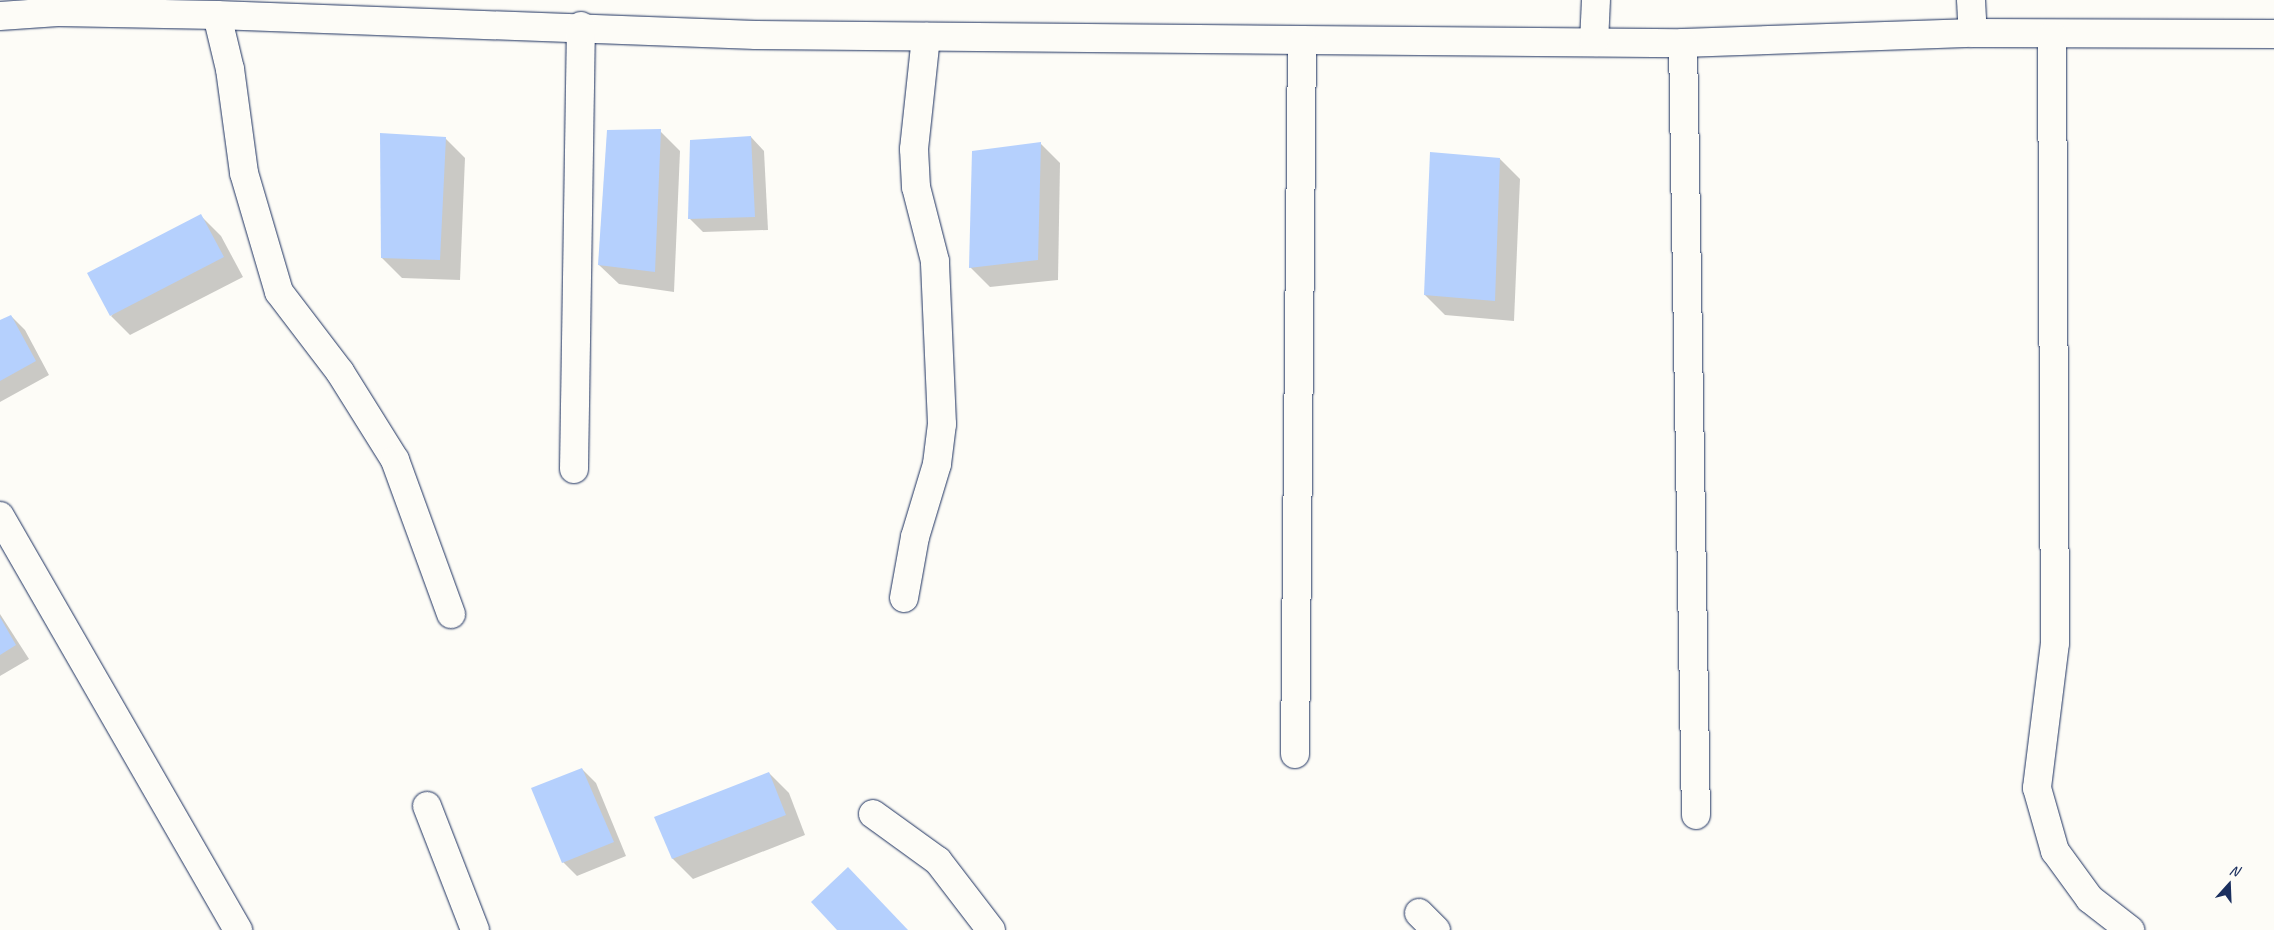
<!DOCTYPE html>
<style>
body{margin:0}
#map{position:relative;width:2274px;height:930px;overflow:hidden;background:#fdfcf7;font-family:Caveat,sans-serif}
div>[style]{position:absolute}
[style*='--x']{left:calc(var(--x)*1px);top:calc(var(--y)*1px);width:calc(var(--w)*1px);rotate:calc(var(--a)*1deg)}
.shadow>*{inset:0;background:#0003}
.building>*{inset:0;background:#b5d0fd}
.roads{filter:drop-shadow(0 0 1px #1b2f5e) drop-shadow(0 0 1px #1b2f5e)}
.minor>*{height:28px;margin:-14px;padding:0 14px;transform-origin:14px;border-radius:14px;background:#fdfcf7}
span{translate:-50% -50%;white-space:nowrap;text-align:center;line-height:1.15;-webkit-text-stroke:4px #fdfcf7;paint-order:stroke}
.north{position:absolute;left:2204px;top:860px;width:50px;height:50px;-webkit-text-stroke:4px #fdfcf7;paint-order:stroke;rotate:20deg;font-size:14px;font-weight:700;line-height:20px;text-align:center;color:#1b2f5e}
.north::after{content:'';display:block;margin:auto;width:18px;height:22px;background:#1b2f5e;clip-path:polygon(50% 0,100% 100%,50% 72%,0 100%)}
</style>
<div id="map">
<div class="shadow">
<i style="clip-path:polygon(660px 131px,680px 151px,674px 292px,619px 284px,599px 265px)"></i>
<i style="clip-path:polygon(751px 137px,764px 151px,768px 230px,703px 232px,689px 218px)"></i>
<i style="clip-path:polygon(445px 138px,465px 158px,460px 280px,402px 278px,382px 258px)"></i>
<i style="clip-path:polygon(1041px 144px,1060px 163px,1058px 280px,990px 287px,970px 267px)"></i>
<i style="clip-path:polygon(1500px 159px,1520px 179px,1514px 321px,1445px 315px,1425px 295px)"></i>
<i style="clip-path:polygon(201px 216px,221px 236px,243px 277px,130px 335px,111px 316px)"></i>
<i style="clip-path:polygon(11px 316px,25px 330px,49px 375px,0 402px,0 322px)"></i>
<i style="clip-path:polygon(0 614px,29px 659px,0 676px)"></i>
<i style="clip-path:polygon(582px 769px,596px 783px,626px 856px,577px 876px,563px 862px)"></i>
<i style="clip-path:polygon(769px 773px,789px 793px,805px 835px,693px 879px,673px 859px,656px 817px)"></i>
</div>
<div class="building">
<i style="clip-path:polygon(661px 129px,655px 272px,598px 265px,607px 130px)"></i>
<i style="clip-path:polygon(380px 133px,446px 137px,440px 260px,381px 258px)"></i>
<i style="clip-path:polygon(751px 136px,755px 217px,688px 219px,690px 140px)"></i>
<i style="clip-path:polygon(1041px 142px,1038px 260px,969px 268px,972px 151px)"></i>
<i style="clip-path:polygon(1430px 152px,1500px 158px,1495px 301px,1424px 295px)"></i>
<i style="clip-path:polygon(201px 214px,224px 257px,110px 316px,87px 273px)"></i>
<i style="clip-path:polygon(11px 315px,36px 361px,0 381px,0 320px)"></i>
<i style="clip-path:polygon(0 617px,16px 645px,0 655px)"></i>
<i style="clip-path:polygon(582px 768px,614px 842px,562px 863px,531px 788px)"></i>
<i style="clip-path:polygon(769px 772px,786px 815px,672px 859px,654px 817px)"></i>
<i style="clip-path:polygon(848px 867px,908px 930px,837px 930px,811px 902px)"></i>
</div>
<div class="roads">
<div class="minor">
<i style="--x:1971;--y:0;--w:33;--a:87"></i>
<i style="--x:217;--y:15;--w:56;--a:76.5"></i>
<i style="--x:230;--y:69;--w:105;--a:82.3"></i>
<i style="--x:244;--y:173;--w:124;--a:73.6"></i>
<i style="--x:279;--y:292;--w:101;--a:52.7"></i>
<i style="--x:340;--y:372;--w:104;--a:58"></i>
<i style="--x:395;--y:460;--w:164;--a:70"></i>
<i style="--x:0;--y:16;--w:58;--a:-3.9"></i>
<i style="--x:58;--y:12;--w:159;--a:1.1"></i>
<i style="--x:217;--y:15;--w:539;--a:2.13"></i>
<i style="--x:756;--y:35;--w:546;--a:0.52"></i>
<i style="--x:1302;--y:40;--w:381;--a:0.5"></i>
<i style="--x:1683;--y:43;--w:290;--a:-2"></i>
<i style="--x:1973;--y:33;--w:301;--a:0.2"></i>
<i style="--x:2052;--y:36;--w:607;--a:89.72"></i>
<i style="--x:2055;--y:643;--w:146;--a:97.1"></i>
<i style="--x:2037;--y:788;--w:66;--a:74.1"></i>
<i style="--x:2055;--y:851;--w:59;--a:53.9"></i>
<i style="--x:2090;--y:899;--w:51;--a:37.8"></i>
<i style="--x:1594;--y:42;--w:42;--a:-87.3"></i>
<i style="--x:1683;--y:43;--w:772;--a:89.04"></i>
<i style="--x:574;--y:469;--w:443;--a:-89.1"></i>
<i style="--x:0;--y:516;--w:478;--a:60.1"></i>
<i style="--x:904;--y:598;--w:62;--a:-79.8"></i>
<i style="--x:915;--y:537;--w:76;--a:-73.2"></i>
<i style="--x:937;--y:464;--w:40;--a:-82.9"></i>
<i style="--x:942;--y:424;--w:163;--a:-92.5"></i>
<i style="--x:935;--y:261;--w:76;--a:-104.4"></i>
<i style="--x:916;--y:187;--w:38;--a:-93"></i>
<i style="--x:914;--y:149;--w:113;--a:-83.9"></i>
<i style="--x:1295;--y:754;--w:714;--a:-89.44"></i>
<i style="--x:427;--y:806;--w:133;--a:68.8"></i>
<i style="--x:873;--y:814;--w:80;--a:35.9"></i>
<i style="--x:938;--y:861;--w:87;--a:52.5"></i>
<i style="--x:1419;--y:913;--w:24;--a:45"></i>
</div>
</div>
<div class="north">N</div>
</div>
